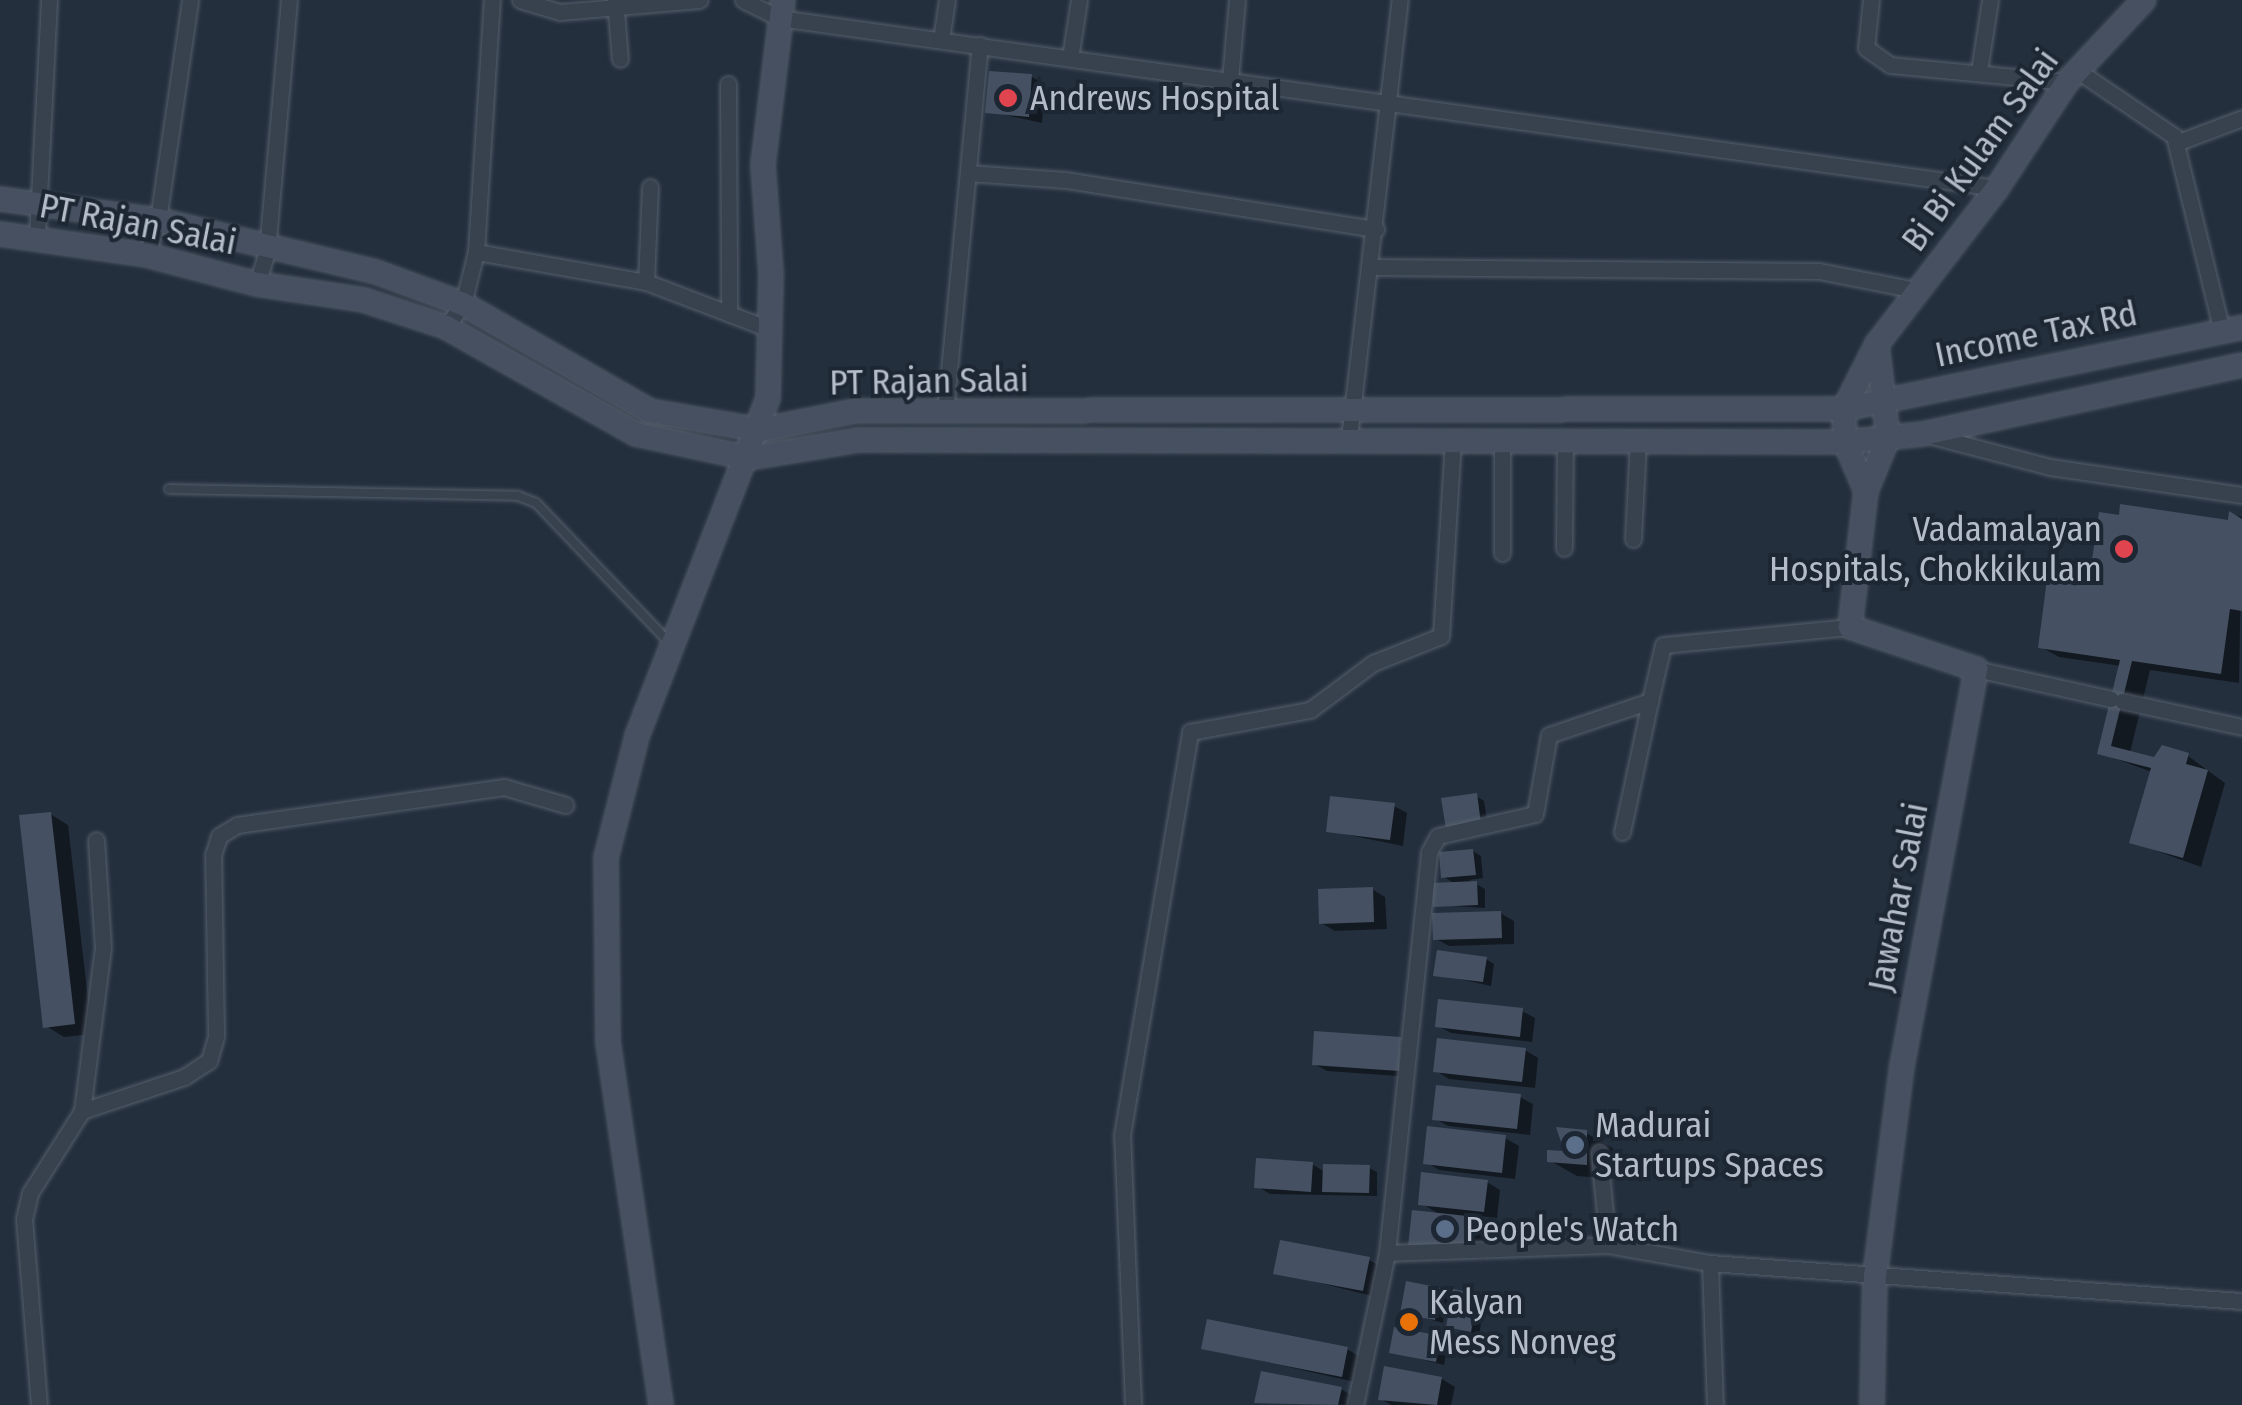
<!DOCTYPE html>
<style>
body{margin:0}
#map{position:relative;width:2242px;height:1405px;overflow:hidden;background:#242f3e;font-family:"Fira Sans Condensed",sans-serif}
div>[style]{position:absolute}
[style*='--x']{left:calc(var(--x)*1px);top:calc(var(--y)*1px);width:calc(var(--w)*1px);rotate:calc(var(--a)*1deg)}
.shadow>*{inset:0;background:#0007}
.building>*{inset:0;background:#455162}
.roads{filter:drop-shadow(0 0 2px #565f6c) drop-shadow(0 0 2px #565f6c)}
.lane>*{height:8px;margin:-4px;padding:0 4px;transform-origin:4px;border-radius:4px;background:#38414e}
.street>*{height:15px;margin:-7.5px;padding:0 7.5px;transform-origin:7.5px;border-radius:7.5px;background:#38414e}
.secondary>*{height:22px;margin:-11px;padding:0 11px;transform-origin:11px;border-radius:11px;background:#465061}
.dots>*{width:28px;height:28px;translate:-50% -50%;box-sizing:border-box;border:5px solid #1d2633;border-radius:50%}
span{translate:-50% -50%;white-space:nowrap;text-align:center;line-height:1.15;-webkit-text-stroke:8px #1d2633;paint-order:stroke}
.poi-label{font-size:35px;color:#b4bcc9}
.left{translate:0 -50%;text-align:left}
.right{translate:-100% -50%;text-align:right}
.street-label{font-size:35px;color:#b4bcc9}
</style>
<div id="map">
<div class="shadow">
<i style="clip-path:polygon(1032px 77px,1045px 84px,1042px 123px,988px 111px)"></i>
<i style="clip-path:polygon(2231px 514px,2242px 517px,2239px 683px,2150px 670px,2130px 753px,2155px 760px,2188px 756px,2225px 783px,2201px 867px,2132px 842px,2152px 772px,2100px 753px,2121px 666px,2059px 657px,2041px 647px,2093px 570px,2230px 522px)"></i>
<i style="clip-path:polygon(1476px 796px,1484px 801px,1488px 827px,1448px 827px)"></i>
<i style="clip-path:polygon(1394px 806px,1407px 813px,1403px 846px,1329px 831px)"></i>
<i style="clip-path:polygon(50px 814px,68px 825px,92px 1034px,64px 1037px,46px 1026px)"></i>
<i style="clip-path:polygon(1473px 851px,1481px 856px,1483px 878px,1469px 880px,1485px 889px,1485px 908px,1436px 905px,1457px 885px,1444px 877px)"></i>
<i style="clip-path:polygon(1372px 889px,1385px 897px,1387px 929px,1335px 931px,1321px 923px)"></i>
<i style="clip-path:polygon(1500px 913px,1514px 921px,1514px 944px,1449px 946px,1436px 939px)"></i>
<i style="clip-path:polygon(1486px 959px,1494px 964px,1491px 986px,1436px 974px)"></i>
<i style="clip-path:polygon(1522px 1011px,1535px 1018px,1532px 1042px,1451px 1033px,1438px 1026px)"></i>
<i style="clip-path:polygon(1400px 1040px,1414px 1048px,1412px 1077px,1327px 1071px,1314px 1064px)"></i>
<i style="clip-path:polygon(1525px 1050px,1538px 1058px,1535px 1088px,1449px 1079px,1436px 1071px)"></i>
<i style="clip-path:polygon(1520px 1097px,1533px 1104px,1530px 1135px,1448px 1126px,1434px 1118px)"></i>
<i style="clip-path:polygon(1586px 1133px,1613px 1148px,1613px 1179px,1577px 1176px,1549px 1160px,1568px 1154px)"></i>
<i style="clip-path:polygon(1505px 1138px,1519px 1146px,1515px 1179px,1439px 1170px,1426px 1162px)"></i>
<i style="clip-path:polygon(1312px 1164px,1325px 1172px,1369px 1168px,1377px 1172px,1377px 1196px,1270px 1194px,1257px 1186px)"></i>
<i style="clip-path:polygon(1487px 1182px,1500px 1190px,1497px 1218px,1467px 1215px,1489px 1227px,1485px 1259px,1424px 1252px,1442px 1216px,1421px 1203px)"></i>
<i style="clip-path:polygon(1369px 1260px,1382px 1267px,1376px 1297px,1276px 1272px)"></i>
<i style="clip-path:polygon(1440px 1290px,1448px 1295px,1443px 1323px,1403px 1312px)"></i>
<i style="clip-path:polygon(1477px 1296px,1485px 1301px,1479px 1335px,1448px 1325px)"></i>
<i style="clip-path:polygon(1440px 1339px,1448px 1343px,1444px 1365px,1392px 1352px)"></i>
<i style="clip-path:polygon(1204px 1348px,1347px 1349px,1360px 1357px,1355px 1382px)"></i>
<i style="clip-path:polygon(1386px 1369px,1442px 1379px,1455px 1387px,1451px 1405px,1391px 1405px,1381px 1399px)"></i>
<i style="clip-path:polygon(1341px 1389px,1354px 1397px,1352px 1405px,1257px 1402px)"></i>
</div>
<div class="building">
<i style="clip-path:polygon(989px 71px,1032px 74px,1029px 117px,985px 113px)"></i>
<i style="clip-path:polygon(2120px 504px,2228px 520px,2229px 511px,2242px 519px,2242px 611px,2230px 609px,2221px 674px,2132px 661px,2111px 746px,2154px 757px,2162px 745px,2189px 753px,2186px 764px,2208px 770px,2183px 858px,2129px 843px,2151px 768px,2097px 754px,2120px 660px,2038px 648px,2049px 564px,2091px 567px,2099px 512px,2119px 515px)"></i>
<i style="clip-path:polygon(1477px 793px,1481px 824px,1446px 829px,1441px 798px)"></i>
<i style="clip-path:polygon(1330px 796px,1395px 803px,1390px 840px,1326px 832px)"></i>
<i style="clip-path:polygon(51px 812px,75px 1024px,43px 1028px,19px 815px)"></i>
<i style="clip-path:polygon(1473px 849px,1476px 875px,1441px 878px,1439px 852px)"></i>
<i style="clip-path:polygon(1477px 881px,1478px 905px,1433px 907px,1432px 883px)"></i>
<i style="clip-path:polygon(1373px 887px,1374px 922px,1319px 924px,1318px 889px)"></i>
<i style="clip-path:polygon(1501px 911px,1502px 938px,1433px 940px,1432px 913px)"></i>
<i style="clip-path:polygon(1437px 950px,1487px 957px,1483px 982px,1433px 976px)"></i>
<i style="clip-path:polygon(1438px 999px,1523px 1008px,1520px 1037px,1435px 1027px)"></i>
<i style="clip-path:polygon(1314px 1031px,1401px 1037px,1399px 1071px,1312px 1065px)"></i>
<i style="clip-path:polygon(1437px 1038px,1526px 1048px,1522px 1082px,1433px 1072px)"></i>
<i style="clip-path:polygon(1436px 1085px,1521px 1094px,1517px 1129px,1432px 1120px)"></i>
<i style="clip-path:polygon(1427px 1126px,1506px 1135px,1502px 1173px,1423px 1164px)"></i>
<i style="clip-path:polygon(1556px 1127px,1587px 1130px,1587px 1165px,1547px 1162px,1547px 1150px,1564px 1151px)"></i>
<i style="clip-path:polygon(1256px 1158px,1313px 1162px,1311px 1192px,1254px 1188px)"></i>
<i style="clip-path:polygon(1323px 1164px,1370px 1165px,1369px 1193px,1322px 1192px)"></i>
<i style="clip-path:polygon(1421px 1172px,1488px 1180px,1484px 1212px,1418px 1205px)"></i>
<i style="clip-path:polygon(1412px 1210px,1476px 1217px,1473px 1253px,1408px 1246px)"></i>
<i style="clip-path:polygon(1280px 1240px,1370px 1257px,1363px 1291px,1273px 1274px)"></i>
<i style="clip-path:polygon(1406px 1281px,1441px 1288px,1435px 1320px,1400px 1314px)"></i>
<i style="clip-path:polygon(1453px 1289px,1478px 1294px,1471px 1332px,1446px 1327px)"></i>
<i style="clip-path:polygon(1207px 1319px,1348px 1347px,1342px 1377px,1201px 1349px)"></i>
<i style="clip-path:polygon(1394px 1327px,1441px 1336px,1436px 1362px,1389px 1353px)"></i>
<i style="clip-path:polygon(1384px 1366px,1442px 1377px,1437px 1405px,1378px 1400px)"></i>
<i style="clip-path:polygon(1261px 1371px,1342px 1387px,1338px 1405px,1254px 1403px)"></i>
</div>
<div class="roads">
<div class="lane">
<i style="--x:169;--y:489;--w:349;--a:1.1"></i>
<i style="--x:518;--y:496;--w:19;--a:21"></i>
<i style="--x:536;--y:503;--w:191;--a:46.3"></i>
</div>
<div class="street">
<i style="--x:520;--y:0;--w:42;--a:16.7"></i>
<i style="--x:560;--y:12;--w:140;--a:-4.9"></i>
<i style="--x:615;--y:0;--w:59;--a:85.2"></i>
<i style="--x:743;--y:0;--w:40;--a:26.6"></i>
<i style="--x:779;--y:18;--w:1230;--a:7.95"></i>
<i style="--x:1871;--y:0;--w:48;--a:95.9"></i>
<i style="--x:1866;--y:48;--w:29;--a:35"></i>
<i style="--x:1890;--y:65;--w:178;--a:5.5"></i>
<i style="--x:941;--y:40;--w:40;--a:-81.5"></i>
<i style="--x:1070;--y:58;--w:59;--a:-81.2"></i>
<i style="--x:1979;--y:71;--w:72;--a:-81.2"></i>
<i style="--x:2078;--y:71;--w:116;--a:34.1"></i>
<i style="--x:2174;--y:136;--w:201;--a:76.2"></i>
<i style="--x:1230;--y:80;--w:80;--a:-85"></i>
<i style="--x:728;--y:84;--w:229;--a:89.7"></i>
<i style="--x:2176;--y:143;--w:71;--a:-20.7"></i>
<i style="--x:968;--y:173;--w:98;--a:4.1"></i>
<i style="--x:1066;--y:180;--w:314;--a:9"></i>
<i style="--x:37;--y:237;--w:237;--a:-87.1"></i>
<i style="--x:476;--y:252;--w:173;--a:10"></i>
<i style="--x:646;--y:282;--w:132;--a:20.9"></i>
<i style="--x:147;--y:255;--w:37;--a:-73"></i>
<i style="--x:158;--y:220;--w:222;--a:-81.7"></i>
<i style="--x:1372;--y:267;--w:447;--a:0.5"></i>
<i style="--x:1819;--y:271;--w:104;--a:11.1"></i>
<i style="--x:646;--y:282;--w:95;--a:-87.6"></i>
<i style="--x:257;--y:284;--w:34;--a:-73"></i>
<i style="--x:267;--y:251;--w:252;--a:-85"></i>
<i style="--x:446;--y:327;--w:29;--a:-54"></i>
<i style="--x:463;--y:304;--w:54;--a:-76"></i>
<i style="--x:476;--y:252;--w:253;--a:-86.4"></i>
<i style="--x:945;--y:413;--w:370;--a:-84.6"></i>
<i style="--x:1932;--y:436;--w:122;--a:14.7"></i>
<i style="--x:2050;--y:467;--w:194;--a:8.3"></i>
<i style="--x:1349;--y:438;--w:441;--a:-83.4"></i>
<i style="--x:1502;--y:441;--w:112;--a:90"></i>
<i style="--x:1633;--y:539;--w:98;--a:-87.1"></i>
<i style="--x:1564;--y:548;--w:107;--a:-89.5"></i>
<i style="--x:1976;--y:669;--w:138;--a:12.5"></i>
<i style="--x:2122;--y:701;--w:123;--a:12.2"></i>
<i style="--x:1622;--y:832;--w:134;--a:-77.9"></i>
<i style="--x:82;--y:1111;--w:108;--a:-18.4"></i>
<i style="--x:184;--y:1077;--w:30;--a:-33"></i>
<i style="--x:209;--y:1061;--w:26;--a:-74"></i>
<i style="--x:216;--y:1036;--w:181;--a:-90.9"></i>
<i style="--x:213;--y:855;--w:20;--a:-72"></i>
<i style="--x:219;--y:836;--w:21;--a:-31"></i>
<i style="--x:237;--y:825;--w:270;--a:-8.1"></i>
<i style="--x:504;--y:787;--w:64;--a:16.4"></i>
<i style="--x:1599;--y:1152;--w:93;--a:84.5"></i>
<i style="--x:1387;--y:1253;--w:221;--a:-2.1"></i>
<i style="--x:1608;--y:1245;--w:104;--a:10"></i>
<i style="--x:1710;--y:1263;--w:533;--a:4.09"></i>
<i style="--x:1710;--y:1263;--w:142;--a:88"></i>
<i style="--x:39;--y:1405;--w:187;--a:-94.6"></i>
<i style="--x:24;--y:1219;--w:27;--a:-77"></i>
<i style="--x:30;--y:1193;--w:97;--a:-57.6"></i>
<i style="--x:82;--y:1111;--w:164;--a:-82.7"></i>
<i style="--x:103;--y:948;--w:108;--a:-93.7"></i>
<i style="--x:1133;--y:1405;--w:270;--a:-92.3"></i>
<i style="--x:1122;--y:1135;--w:409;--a:-80.4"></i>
<i style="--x:1190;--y:732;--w:122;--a:-10.4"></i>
<i style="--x:1310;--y:710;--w:79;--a:-36.7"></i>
<i style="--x:1373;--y:663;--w:73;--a:-21.7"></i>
<i style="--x:1441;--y:636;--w:195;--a:-86.5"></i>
<i style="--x:1355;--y:1405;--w:155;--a:-78.1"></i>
<i style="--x:1387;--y:1253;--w:403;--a:-84"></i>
<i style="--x:1429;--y:852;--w:18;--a:-61"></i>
<i style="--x:1438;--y:836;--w:99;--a:-12.8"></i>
<i style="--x:1535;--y:814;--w:80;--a:-80"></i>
<i style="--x:1549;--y:735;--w:107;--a:-18.6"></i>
<i style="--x:1650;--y:701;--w:57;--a:-76.9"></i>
<i style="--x:1663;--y:645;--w:188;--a:-5.5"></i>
</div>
<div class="secondary">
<i style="--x:0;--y:199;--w:159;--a:7.6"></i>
<i style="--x:158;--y:220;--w:224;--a:13.4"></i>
<i style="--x:376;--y:272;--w:93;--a:20.2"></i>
<i style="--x:463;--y:304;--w:215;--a:29.8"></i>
<i style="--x:650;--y:411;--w:112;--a:9.8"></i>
<i style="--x:760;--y:430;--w:97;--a:-11.3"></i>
<i style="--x:855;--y:411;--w:989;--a:-0.12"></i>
<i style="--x:1844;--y:409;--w:406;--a:-11.6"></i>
<i style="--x:0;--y:234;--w:148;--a:8.1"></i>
<i style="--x:147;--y:255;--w:114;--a:14.8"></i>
<i style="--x:257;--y:284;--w:108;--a:8.5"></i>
<i style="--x:364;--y:300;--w:86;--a:18.2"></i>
<i style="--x:446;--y:327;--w:218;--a:29.4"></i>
<i style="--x:636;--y:434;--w:116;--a:12"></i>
<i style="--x:749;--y:458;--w:110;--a:-9.4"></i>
<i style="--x:858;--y:440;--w:987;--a:0.12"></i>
<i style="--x:1845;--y:442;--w:78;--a:-5.9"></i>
<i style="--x:1923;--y:434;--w:326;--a:-12.2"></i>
<i style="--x:1866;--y:491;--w:57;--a:-67.5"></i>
<i style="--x:1888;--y:438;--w:95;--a:-96.7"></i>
<i style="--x:661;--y:1405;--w:366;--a:-98.3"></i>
<i style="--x:608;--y:1043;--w:185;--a:-90.6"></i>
<i style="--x:606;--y:858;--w:126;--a:-75.7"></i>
<i style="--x:637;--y:736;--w:362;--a:-68.8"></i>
<i style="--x:768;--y:398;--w:124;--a:-88.6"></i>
<i style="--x:771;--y:274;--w:109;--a:-94.2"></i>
<i style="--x:763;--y:165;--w:166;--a:-83.1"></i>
<i style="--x:1872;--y:1405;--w:129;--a:-88.7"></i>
<i style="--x:1875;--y:1276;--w:212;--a:-82.7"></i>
<i style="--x:1902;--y:1066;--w:404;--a:-79.4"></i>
<i style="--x:1976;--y:669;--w:133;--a:-161.6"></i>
<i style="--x:1850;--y:627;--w:137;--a:-83.3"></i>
<i style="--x:1866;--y:491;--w:53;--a:-113.2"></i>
<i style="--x:1845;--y:442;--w:33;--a:-92"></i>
<i style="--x:1844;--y:409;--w:73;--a:-63.1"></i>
<i style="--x:1877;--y:344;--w:197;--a:-52.4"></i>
<i style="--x:1997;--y:188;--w:127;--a:-56.6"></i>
<i style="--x:2067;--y:82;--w:112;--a:-46.8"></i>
</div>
</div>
<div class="dots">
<i style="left:1008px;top:98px;background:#e0444e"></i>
<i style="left:2124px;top:549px;background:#e0444e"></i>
<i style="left:1575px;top:1145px;background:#5c6f8a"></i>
<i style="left:1445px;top:1229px;background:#5c6f8a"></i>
<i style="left:1409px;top:1322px;background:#e8710a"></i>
</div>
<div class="poi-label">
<span class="left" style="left:1030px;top:98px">Andrews Hospital</span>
<span class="right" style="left:2102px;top:549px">Vadamalayan<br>Hospitals, Chokkikulam</span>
<span class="left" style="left:1595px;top:1145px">Madurai<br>Startups Spaces</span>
<span class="left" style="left:1465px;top:1229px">People's Watch</span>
<span class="left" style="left:1429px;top:1322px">Kalyan<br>Mess Nonveg</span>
</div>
<div class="street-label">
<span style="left:1980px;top:150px;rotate:-54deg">Bi Bi Kulam Salai</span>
<span style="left:138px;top:224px;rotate:11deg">PT Rajan Salai</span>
<span style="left:2036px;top:334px;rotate:-12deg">Income Tax Rd</span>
<span style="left:929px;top:381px;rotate:-1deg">PT Rajan Salai</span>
<span style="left:1898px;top:897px;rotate:-79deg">Jawahar Salai</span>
</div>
</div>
